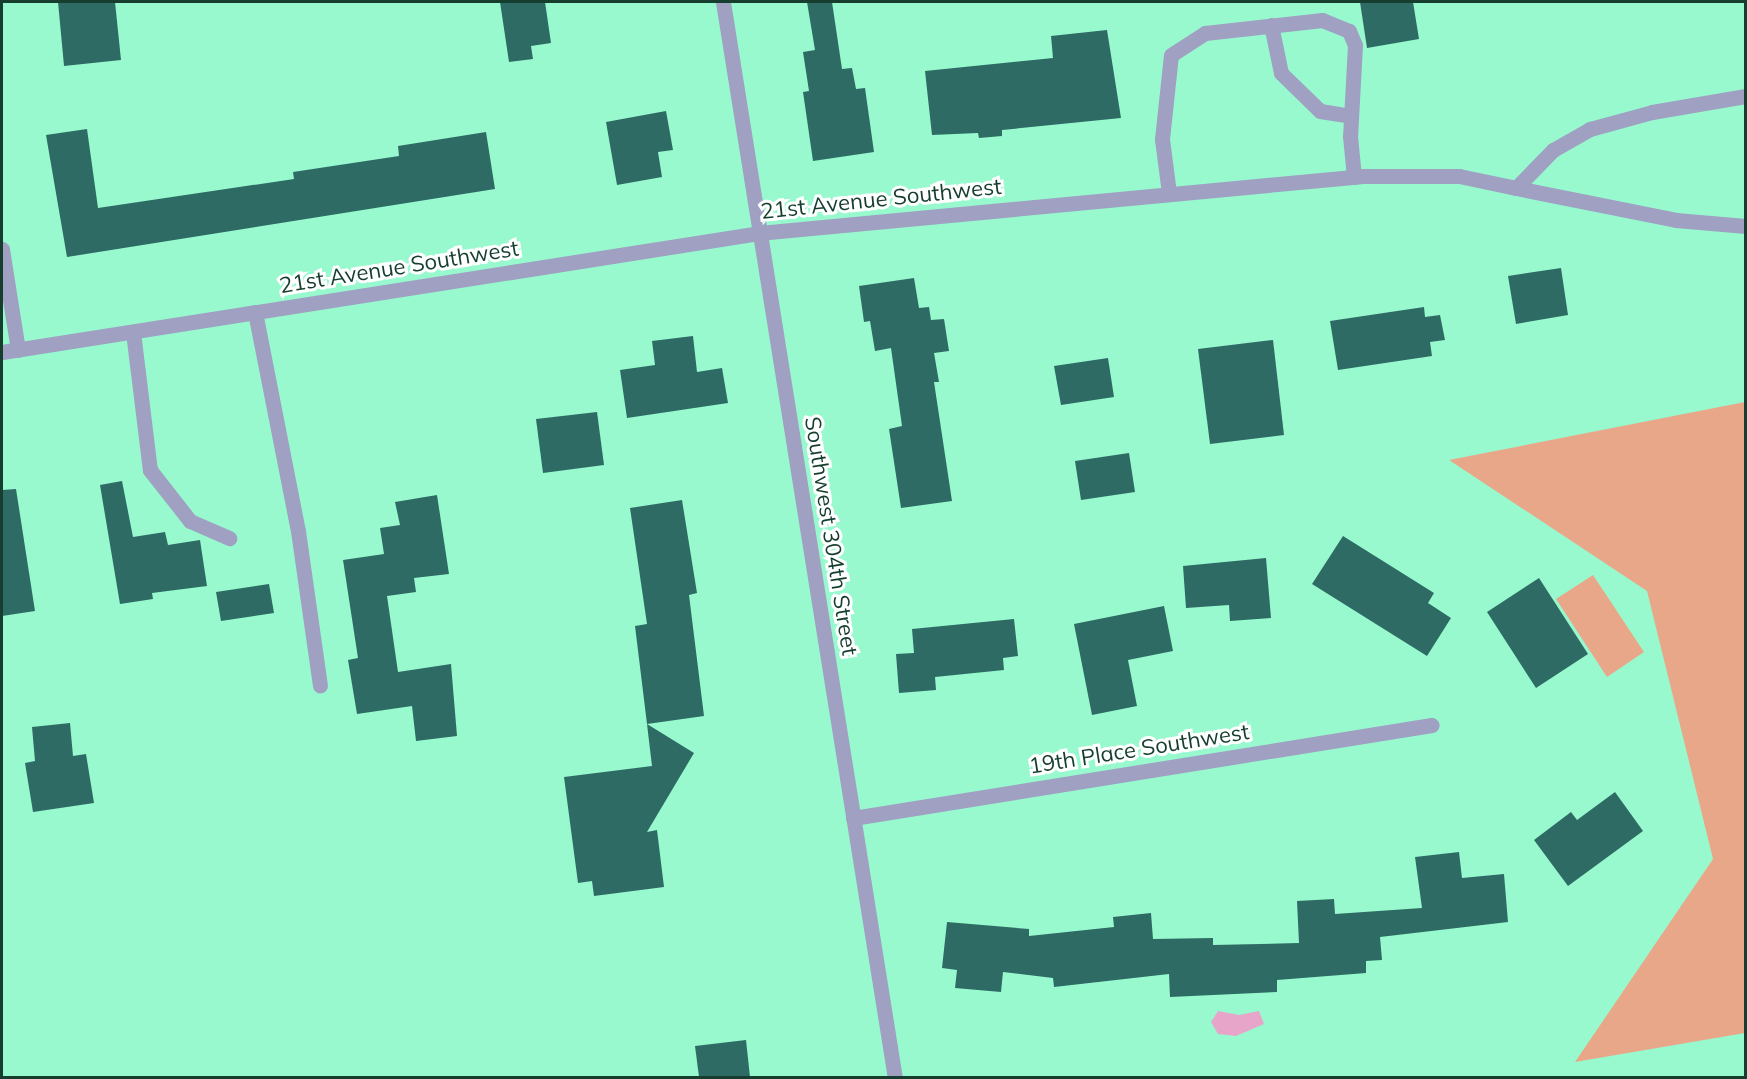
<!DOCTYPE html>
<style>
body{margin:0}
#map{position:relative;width:1747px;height:1079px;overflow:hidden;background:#98f9cf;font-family:Mulish,sans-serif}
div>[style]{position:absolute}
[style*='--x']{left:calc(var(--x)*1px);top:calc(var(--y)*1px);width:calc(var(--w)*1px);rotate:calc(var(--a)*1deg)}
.green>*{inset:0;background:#e9a78a}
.water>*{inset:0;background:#e7a5ca}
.building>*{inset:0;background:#2d6b64}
.lane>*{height:15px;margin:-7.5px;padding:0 7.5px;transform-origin:7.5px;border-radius:7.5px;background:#9fa0c2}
.street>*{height:15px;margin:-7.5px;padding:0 7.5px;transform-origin:7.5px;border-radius:7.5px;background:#9fa0c2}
span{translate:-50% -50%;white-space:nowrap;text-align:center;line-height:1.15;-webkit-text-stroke:6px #fff;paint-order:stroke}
.street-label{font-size:22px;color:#153e2e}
.frame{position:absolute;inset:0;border:3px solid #153e2e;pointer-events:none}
</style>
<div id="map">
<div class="green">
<i style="clip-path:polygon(1745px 402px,1745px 1033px,1575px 1062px,1713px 859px,1647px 591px,1449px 460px)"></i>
<i style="clip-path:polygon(1593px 575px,1644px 652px,1607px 677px,1556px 599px)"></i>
</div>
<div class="water">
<i style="clip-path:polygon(1218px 1011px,1239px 1015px,1259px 1011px,1264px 1024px,1236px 1036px,1218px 1034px,1211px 1022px)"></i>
</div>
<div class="building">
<i style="clip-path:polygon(58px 2px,115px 2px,121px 60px,64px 66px)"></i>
<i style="clip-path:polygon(500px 2px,545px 2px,551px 43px,531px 46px,533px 59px,509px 62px)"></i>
<i style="clip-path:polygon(807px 2px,832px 2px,842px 69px,852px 68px,856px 89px,865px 88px,874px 152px,813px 161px,803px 92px,809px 91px,803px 52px,815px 50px)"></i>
<i style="clip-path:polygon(1360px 2px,1413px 2px,1419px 39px,1367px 48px)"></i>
<i style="clip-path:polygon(1107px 30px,1121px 118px,1002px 130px,1002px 136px,979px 138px,978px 133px,932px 135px,925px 71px,1053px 58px,1051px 36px)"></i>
<i style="clip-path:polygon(666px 111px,673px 150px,658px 152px,662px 177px,617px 185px,606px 122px)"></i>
<i style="clip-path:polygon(87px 129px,98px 208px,294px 179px,293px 172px,399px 156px,398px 146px,486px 132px,495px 189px,67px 257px,46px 135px)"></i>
<i style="clip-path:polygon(1561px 268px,1568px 315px,1516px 324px,1508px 276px)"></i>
<i style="clip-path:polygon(914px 278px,919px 308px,929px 307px,931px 320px,944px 319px,949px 351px,934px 353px,939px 382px,934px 382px,952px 501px,901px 508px,889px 429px,902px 426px,891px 348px,875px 351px,870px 321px,864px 322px,859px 286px)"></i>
<i style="clip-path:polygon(1424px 307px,1425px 317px,1440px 315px,1445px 340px,1430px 342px,1432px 356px,1338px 370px,1330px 321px)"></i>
<i style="clip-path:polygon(693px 336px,697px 372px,722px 368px,728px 403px,627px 418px,620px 370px,655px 365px,652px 341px)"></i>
<i style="clip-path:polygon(1273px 340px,1284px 435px,1210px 444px,1198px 349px)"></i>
<i style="clip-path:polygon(1108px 358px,1114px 397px,1061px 405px,1054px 366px)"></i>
<i style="clip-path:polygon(597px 412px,604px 465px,543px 473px,536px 419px)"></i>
<i style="clip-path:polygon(1129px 453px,1135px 492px,1081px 500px,1075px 461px)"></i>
<i style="clip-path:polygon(122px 481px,133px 537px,165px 532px,168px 545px,200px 540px,207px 586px,152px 593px,153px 599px,120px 604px,100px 485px)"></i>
<i style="clip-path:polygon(16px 489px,35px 611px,2px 616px,2px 490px)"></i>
<i style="clip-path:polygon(437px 495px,449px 574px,414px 578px,416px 592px,387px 596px,398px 672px,451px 664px,457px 736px,416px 741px,412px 706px,357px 714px,348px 660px,358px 658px,343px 560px,384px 554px,380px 528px,400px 525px,395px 502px)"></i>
<i style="clip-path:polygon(682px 500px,697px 593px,689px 595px,704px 716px,647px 724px,635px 626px,647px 624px,630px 508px)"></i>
<i style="clip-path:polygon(1343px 536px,1434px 593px,1428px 603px,1451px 618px,1427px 656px,1312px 584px)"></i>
<i style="clip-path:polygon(1266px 558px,1271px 618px,1230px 621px,1229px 605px,1186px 608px,1183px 566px)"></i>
<i style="clip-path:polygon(1539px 578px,1588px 654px,1536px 688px,1487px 612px)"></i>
<i style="clip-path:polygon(269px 584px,274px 613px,221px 621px,216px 592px)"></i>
<i style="clip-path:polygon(1164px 606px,1173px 651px,1128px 660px,1137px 706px,1092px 715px,1074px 624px)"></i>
<i style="clip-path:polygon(1014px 619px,1018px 656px,1003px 658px,1004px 670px,935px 677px,936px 690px,899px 693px,896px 654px,914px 653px,912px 629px)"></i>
<i style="clip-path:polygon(70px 723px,73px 756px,86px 754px,94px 803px,33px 812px,25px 763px,35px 761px,32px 727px)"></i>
<i style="clip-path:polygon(647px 724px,694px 753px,647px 832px,657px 830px,664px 887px,594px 896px,592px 881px,578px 883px,564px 777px,652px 766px)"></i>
<i style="clip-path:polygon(1615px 792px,1643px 831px,1568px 886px,1534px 840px,1571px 812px,1577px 820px)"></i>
<i style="clip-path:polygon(1459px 852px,1462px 878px,1504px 874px,1508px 922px,1380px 937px,1382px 960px,1366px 961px,1366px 973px,1277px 980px,1277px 992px,1170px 997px,1169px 974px,1054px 987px,1053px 978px,1003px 972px,1001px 992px,955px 988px,957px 970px,942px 968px,947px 922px,1029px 929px,1029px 936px,1114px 927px,1113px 917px,1151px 913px,1153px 939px,1213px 938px,1213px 945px,1299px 943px,1297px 901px,1334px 899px,1335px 914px,1422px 908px,1415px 857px)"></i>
<i style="clip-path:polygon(746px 1040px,750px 1077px,699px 1077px,695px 1046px)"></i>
</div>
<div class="lane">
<i style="--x:1271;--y:25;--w:49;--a:78.2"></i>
<i style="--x:1281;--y:73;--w:54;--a:44.3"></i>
<i style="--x:1320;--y:111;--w:31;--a:9"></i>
<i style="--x:1169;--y:193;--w:54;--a:-97.4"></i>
<i style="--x:1162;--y:139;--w:84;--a:-83.9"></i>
<i style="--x:1171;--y:55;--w:40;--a:-32.9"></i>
<i style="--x:1205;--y:33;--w:118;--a:-6.3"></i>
<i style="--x:1322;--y:20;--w:29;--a:22"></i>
<i style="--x:1349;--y:31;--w:15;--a:67"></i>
<i style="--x:1355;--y:45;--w:91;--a:93.1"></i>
<i style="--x:1350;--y:136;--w:41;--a:84.4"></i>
<i style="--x:255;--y:312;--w:223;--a:78.9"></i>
<i style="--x:298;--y:531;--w:156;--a:81.9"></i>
<i style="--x:133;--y:332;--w:139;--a:83"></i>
<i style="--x:150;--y:470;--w:65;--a:51.9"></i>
<i style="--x:190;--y:521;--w:43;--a:23.6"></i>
</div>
<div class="street">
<i style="--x:723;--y:2;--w:1090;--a:80.92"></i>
<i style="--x:1516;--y:188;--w:163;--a:11.3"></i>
<i style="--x:1676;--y:220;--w:70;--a:4.9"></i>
<i style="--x:2;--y:249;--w:102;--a:81"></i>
<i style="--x:2;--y:352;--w:766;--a:-8.93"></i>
<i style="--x:759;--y:233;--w:607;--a:-5.39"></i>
<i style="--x:1363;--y:176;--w:96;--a:0"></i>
<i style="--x:1459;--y:176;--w:58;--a:11.9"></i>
<i style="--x:1516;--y:188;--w:53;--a:-45.8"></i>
<i style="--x:1553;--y:150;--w:43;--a:-29.6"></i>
<i style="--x:1590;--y:129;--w:64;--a:-15.3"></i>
<i style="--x:1652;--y:112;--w:95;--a:-9.7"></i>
<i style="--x:853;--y:818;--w:586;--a:-9.13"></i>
</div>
<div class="street-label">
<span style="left:881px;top:199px;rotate:-6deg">21st Avenue Southwest</span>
<span style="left:399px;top:267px;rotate:-9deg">21st Avenue Southwest</span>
<span style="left:831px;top:536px;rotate:81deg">Southwest 304th Street</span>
<span style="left:1139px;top:749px;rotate:-9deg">19th Place Southwest</span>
</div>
<div class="frame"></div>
</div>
